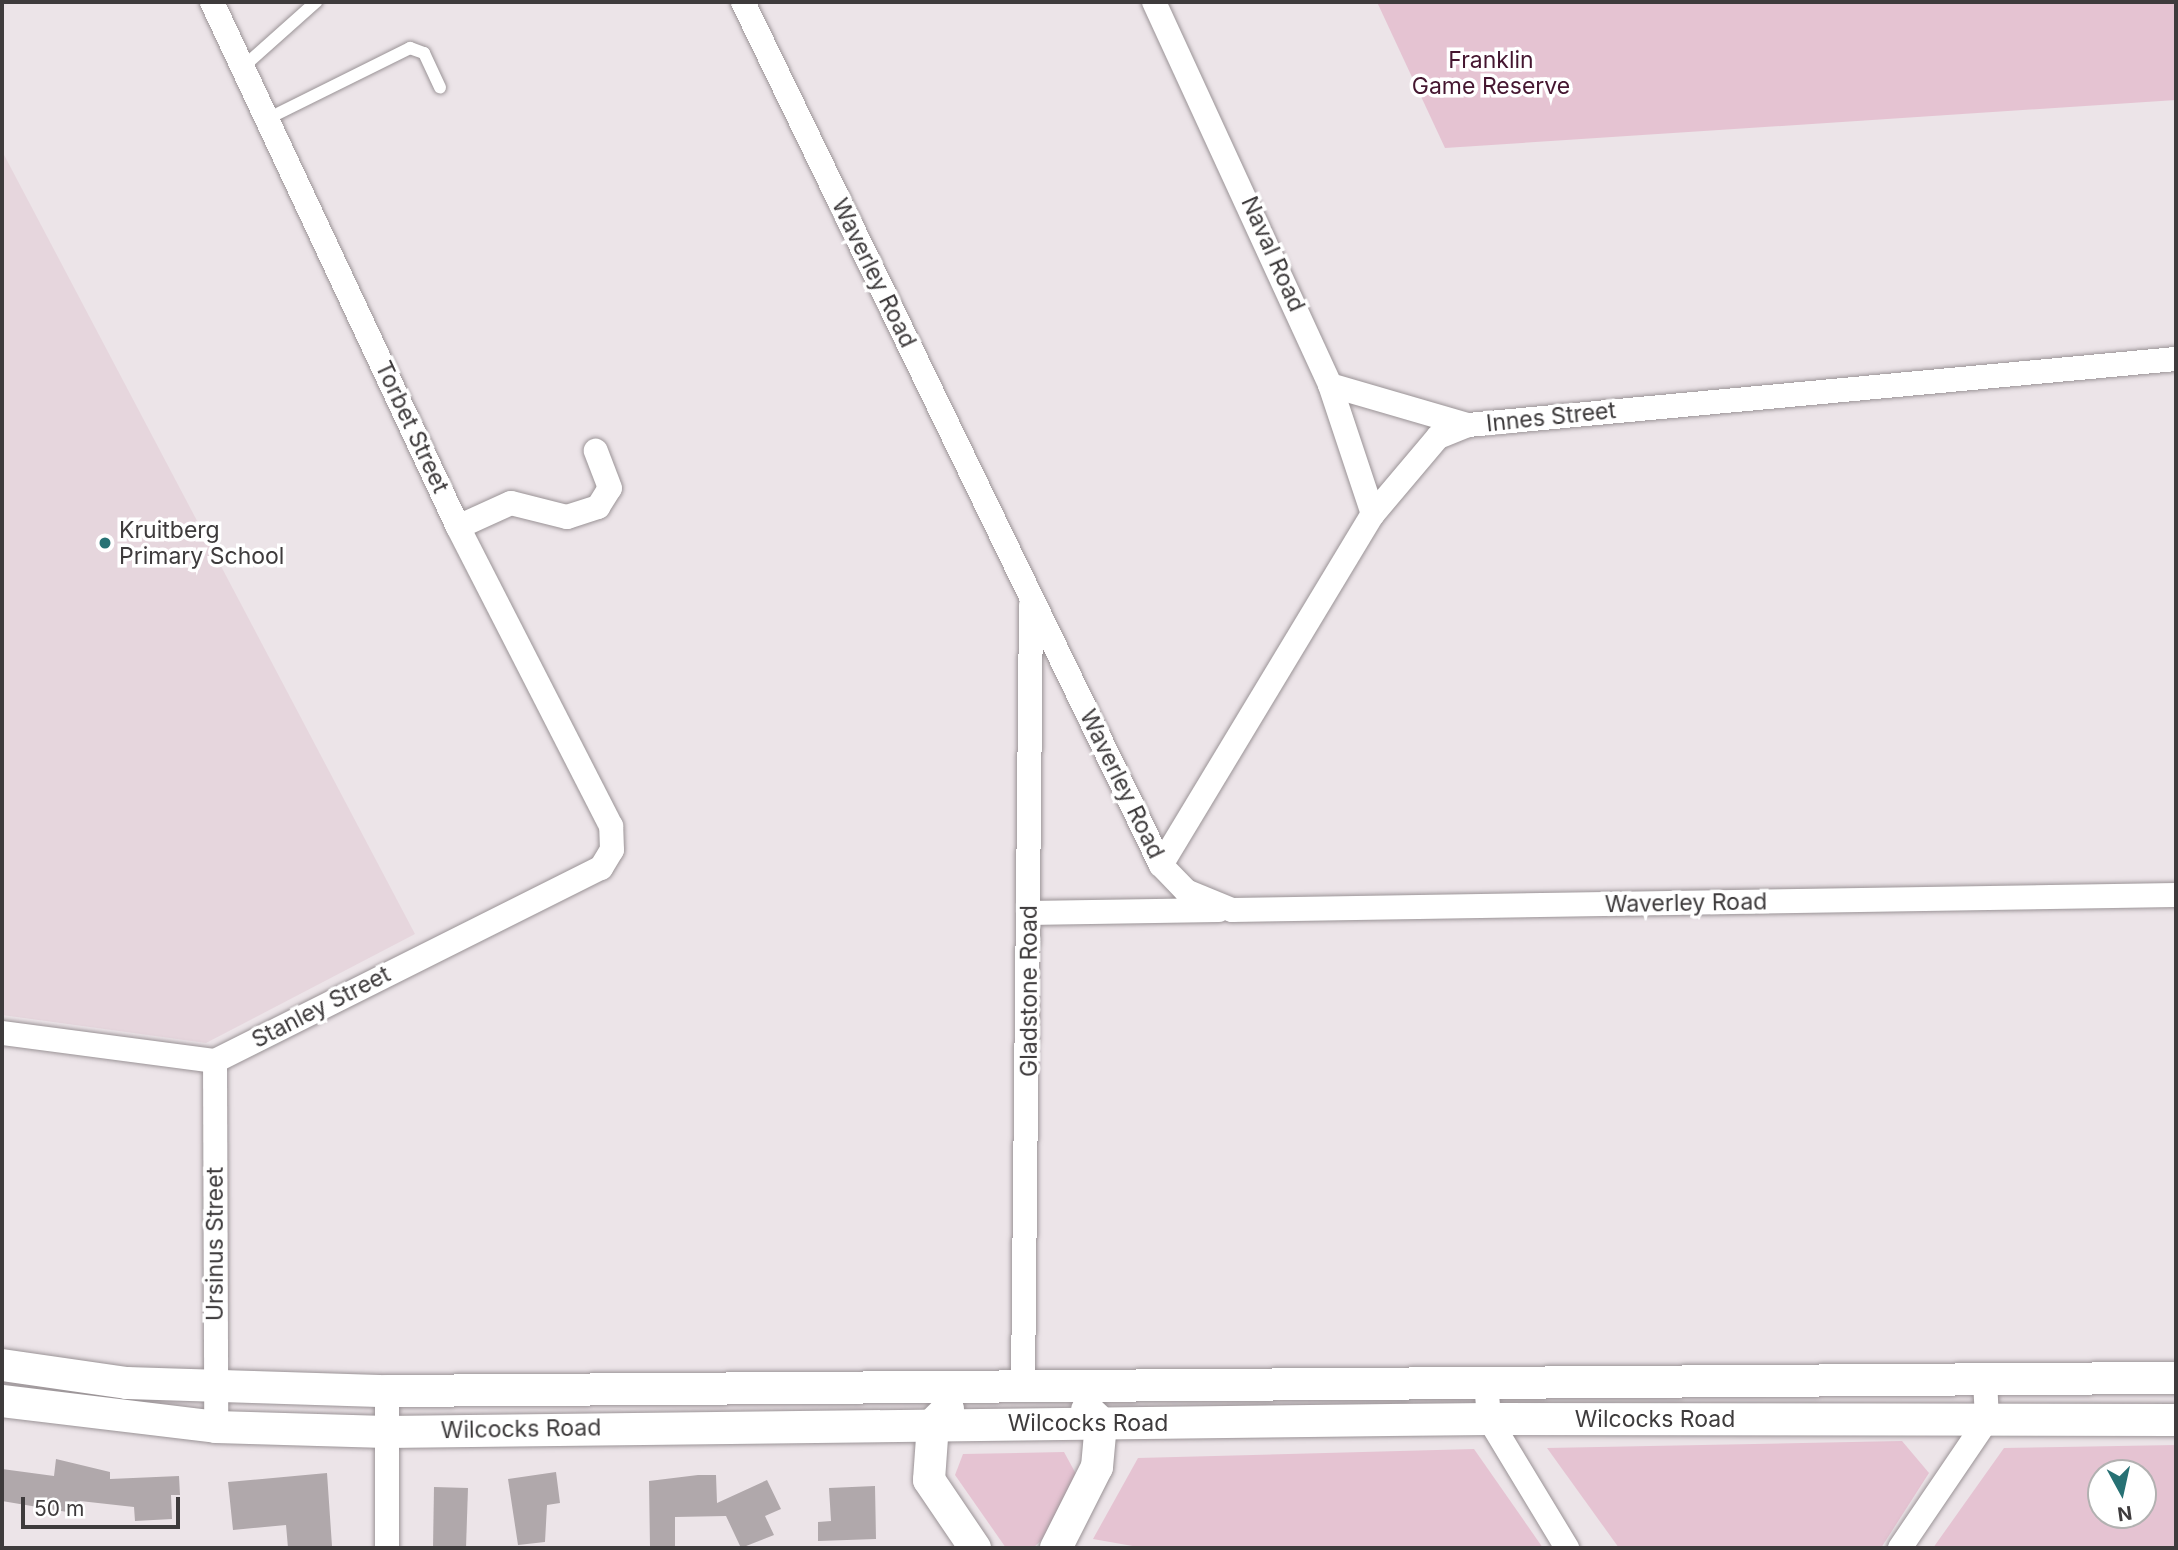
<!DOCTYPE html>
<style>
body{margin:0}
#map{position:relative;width:2178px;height:1550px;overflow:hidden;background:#ece4e8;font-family:Inter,sans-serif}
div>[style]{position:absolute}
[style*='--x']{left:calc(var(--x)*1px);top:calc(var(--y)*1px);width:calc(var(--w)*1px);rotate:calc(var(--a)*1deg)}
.built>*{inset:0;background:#e6d6dd}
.green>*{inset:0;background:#e5c3d2}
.building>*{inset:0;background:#b0a8ab}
.roads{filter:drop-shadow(0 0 2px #9a9396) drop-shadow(0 0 2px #9a9396)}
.service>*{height:12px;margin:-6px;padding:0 6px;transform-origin:6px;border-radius:6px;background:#fff}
.minor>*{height:24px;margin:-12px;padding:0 12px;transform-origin:12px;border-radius:12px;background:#fff}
.tertiary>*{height:32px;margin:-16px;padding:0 16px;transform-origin:16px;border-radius:16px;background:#fff}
.dots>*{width:19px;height:19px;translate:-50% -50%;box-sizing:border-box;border:4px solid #fff;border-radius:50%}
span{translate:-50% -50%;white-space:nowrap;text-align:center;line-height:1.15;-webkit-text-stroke:7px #fff;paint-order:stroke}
.park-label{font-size:23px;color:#451630}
.street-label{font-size:23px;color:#3e3b3c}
.poi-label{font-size:23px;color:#3e3b3c}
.left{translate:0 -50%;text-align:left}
.frame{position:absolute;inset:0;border:4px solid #3e3b3c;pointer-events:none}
.north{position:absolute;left:2087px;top:1459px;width:70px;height:70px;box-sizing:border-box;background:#fff;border:2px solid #b2b1b1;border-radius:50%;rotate:172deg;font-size:19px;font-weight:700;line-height:28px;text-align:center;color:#3e3b3c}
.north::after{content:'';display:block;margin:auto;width:24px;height:32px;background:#277174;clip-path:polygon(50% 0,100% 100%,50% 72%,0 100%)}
.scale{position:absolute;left:21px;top:1497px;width:159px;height:32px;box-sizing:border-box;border:4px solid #3e3b3c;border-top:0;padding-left:9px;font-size:21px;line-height:24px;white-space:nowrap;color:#3e3b3c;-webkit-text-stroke:5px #fff;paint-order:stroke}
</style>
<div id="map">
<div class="built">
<i style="clip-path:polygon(2px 151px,415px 934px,206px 1043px,2px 1015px)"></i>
</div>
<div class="green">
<i style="clip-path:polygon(1377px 2px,2176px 2px,2176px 100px,1445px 148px)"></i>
<i style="clip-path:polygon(1902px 1441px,1929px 1473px,1881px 1548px,1619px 1548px,1547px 1448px)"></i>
<i style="clip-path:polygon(evenodd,2176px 1445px,2176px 1548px,1933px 1548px,2004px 1448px,2176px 1445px,2101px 1473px,2143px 1473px,2143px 1515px,2101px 1515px,2101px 1473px)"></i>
<i style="clip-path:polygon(1474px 1449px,1543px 1548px,1144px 1548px,1093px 1539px,1138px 1458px)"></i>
<i style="clip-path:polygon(1064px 1452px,1076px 1474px,1045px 1537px,1033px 1548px,1006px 1548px,955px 1475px,963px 1454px)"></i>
</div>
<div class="building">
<i style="clip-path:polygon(56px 1459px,110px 1472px,110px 1479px,179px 1476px,180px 1495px,171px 1495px,172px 1519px,135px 1521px,134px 1507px,80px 1501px,79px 1514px,2px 1501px,2px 1469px,54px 1476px)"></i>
<i style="clip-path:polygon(556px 1472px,560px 1503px,547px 1505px,545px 1542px,518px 1545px,508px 1479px)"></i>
<i style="clip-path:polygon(327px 1473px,332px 1546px,288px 1548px,286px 1525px,233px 1530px,228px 1482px)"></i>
<i style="clip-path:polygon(698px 1475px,716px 1475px,717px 1503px,767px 1480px,781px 1509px,765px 1516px,774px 1535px,741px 1548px,726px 1516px,675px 1517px,675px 1546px,650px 1547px,649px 1481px)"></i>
<i style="clip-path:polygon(875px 1486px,876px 1539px,818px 1541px,818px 1522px,831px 1521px,829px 1488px)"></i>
<i style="clip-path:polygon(434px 1487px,468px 1488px,466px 1548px,433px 1548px)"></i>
</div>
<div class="roads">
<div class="service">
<i style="--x:243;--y:67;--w:98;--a:-41.7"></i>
<i style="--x:267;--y:119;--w:160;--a:-26.4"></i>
<i style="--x:410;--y:48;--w:15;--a:20"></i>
<i style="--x:424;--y:53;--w:38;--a:65"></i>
</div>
<div class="minor">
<i style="--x:743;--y:2;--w:959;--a:64.16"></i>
<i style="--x:1161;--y:865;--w:36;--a:46"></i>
<i style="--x:1186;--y:891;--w:50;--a:22.4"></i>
<i style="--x:1232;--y:910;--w:944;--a:-0.91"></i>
<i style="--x:1154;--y:2;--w:422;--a:65.3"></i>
<i style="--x:1330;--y:385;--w:136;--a:71.6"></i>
<i style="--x:1330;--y:385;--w:144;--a:16.2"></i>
<i style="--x:458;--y:527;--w:58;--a:-24.4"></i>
<i style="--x:511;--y:503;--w:58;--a:14"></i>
<i style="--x:567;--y:517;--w:33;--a:-18"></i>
<i style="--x:598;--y:507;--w:22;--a:-58"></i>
<i style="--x:610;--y:488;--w:40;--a:-111"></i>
<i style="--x:1161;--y:865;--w:410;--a:-58.9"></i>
<i style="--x:1373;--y:514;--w:101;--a:-49.8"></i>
<i style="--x:1438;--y:437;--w:32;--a:-22"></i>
<i style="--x:1468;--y:425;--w:711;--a:-5.33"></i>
<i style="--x:1028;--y:913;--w:191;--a:-0.9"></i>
<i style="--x:2;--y:1033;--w:215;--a:7.5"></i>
<i style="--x:215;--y:1061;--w:432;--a:-26.6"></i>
<i style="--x:601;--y:868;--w:21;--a:-59"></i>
<i style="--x:612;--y:850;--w:24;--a:-92"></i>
<i style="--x:611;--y:826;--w:336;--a:-117.1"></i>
<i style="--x:458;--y:527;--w:580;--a:-115.11"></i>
<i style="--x:215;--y:1061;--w:366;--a:89.8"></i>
<i style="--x:1486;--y:1383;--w:36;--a:85"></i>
<i style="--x:1489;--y:1419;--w:151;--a:58.8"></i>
<i style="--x:1023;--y:1385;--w:780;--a:-89.41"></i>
<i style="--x:387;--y:1391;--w:157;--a:90"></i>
<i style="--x:1900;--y:1548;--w:155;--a:-55.8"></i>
<i style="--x:1987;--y:1420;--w:41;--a:-92.8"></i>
</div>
<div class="tertiary">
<i style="--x:2;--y:1365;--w:126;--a:8.2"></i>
<i style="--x:127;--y:1383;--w:260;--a:1.8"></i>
<i style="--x:387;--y:1391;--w:1789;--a:-0.42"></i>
<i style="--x:2;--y:1401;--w:216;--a:6.9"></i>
<i style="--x:216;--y:1427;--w:170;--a:1.7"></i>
<i style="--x:386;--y:1432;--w:1103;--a:-0.68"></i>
<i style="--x:1489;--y:1419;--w:687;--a:0.08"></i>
<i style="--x:948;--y:1409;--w:21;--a:135"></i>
<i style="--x:933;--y:1424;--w:56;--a:94.1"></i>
<i style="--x:929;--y:1480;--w:82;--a:55.9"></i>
<i style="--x:1056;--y:1548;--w:91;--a:-63.2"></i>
<i style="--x:1097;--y:1467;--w:44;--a:-84.8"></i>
<i style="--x:1101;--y:1423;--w:19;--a:-137"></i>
</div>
</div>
<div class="dots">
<i style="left:105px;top:543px;background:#277174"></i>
</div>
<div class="park-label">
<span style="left:1491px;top:73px">Franklin<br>Game Reserve</span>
</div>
<div class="street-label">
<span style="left:1273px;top:254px;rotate:66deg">Naval Road</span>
<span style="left:874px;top:273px;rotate:64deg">Waverley Road</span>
<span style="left:1551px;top:417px;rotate:-6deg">Innes Street</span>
<span style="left:412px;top:427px;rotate:65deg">Torbet Street</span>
<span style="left:1122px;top:784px;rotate:64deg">Waverley Road</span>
<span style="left:1686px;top:903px;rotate:-1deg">Waverley Road</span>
<span style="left:1029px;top:991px;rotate:-90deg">Gladstone Road</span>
<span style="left:321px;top:1007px;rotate:-27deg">Stanley Street</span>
<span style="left:215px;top:1244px;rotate:-90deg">Ursinus Street</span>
<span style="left:1655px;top:1419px">Wilcocks Road</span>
<span style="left:1088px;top:1423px">Wilcocks Road</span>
<span style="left:521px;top:1429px;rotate:-1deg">Wilcocks Road</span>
</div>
<div class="poi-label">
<span class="left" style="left:119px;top:543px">Kruitberg<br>Primary School</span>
</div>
<div class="frame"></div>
<div class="north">N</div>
<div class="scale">50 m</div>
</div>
